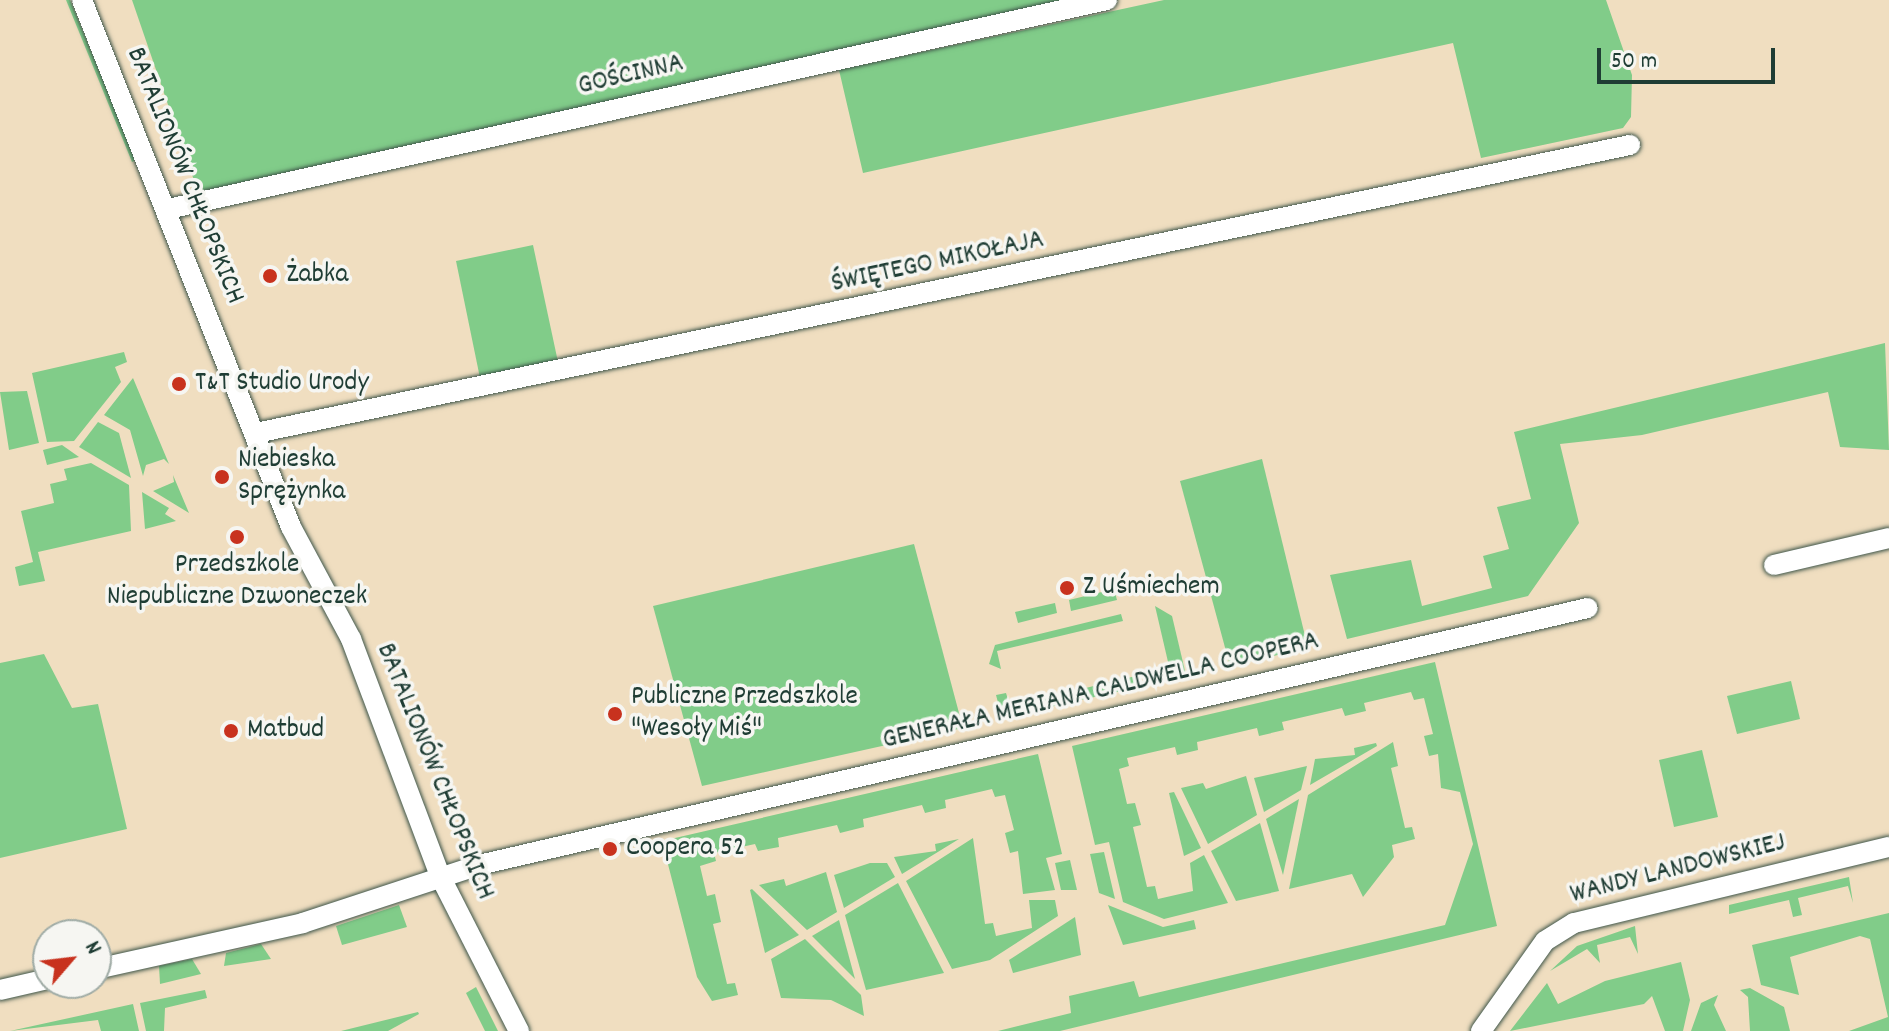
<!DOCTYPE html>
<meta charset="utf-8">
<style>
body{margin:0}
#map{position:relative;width:1889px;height:1031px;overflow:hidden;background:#f0dec0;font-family:Dekko,sans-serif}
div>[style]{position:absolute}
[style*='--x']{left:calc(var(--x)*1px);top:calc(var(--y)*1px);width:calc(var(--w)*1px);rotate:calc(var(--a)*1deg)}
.green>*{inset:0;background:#81cc89}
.roads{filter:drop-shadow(0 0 2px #3e5549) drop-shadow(0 0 2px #3e5549)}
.minor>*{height:20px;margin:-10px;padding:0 10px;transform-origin:10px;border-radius:10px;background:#fff}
.dots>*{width:22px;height:22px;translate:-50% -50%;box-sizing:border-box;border:4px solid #f6f6f2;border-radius:50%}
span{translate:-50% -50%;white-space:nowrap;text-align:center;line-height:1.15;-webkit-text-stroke:7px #f6f6f2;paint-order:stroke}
.street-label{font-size:28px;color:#1f3d34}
.poi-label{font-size:28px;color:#1f3d34}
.left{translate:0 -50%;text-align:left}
.north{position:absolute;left:32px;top:919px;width:80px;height:80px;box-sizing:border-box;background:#f6f6f2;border:2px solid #a0aca6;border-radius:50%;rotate:62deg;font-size:22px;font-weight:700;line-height:32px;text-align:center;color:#1f3d34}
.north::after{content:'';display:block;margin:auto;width:28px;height:36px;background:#c8321e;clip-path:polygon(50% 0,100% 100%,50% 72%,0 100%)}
.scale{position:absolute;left:1597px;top:48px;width:178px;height:36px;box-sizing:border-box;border:4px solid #1f3d34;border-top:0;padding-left:10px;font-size:24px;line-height:28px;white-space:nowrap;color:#1f3d34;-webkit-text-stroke:6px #f6f6f2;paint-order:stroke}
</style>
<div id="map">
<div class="green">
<i style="clip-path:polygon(66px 0,70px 0,136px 160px,132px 162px)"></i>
<i style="clip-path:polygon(132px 0,1065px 0,198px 192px)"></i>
<i style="clip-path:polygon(1164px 0,1606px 0,1632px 75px,1631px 117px,1623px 128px,1481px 158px,1453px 43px,863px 173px,839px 70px)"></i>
<i style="clip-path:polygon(533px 245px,558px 362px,480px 378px,456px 261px)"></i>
<i style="clip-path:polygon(1885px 343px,1889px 450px,1840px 447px,1828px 392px,1642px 435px,1560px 444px,1579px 523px,1528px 596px,1347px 639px,1330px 575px,1411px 560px,1422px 606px,1492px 588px,1483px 556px,1509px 549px,1497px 507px,1531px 499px,1514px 432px)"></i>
<i style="clip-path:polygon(124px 352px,127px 362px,115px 367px,121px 382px,74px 441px,47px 442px,32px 373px)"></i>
<i style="clip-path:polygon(133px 378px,169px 464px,164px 459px,146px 465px,143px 476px,130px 430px,104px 415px)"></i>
<i style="clip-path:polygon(27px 391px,39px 443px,9px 450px,0 392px)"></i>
<i style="clip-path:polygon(98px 422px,119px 433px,131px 478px,79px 447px)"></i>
<i style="clip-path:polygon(62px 445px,79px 457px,47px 465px,43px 450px)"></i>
<i style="clip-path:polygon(1262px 459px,1308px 648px,1230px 666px,1180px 481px)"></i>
<i style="clip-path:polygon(91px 463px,129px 485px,131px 531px,38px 552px,45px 581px,19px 586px,15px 567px,33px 562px,21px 511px,54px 503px,50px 484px,67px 480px,64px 469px)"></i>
<i style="clip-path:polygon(173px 475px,189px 513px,153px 491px,174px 482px)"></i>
<i style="clip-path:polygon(142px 492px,169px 508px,165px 514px,176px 521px,145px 529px)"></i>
<i style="clip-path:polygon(914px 544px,963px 728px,702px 786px,653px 606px)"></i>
<i style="clip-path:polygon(1114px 589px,1117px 600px,1071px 611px,1069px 600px)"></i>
<i style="clip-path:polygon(1055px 603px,1057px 613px,1018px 623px,1015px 612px)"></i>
<i style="clip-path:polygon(1155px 606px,1172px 616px,1186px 675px,1172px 679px)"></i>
<i style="clip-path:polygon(1121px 614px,1123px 621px,997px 651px,1001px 669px,989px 664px,995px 645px)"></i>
<i style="clip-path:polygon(44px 654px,72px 708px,98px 704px,127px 829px,0 858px,0 663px)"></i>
<i style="clip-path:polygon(1435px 662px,1497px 926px,1060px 1031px,998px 1031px,1071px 1013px,1069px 996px,1134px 981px,1139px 997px,1445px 925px,1473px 844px,1460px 792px,1441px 788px,1438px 754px,1429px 756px,1424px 736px,1433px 734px,1424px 698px,1414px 700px,1411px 692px,1364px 703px,1366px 711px,1345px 716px,1342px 708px,1282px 722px,1284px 730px,1259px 736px,1257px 728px,1197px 742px,1198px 750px,1177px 755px,1175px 747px,1127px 758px,1129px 766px,1119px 769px,1127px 804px,1135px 803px,1141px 825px,1133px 827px,1147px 887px,1155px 886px,1158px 899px,1193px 891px,1190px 863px,1204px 855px,1228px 903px,1164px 919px,1123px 902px,1109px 842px,1095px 845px,1072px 746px)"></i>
<i style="clip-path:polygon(1136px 676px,1139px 687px,1002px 718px,996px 695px,1006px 693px,1010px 706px)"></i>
<i style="clip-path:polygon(1791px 681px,1800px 719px,1737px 734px,1727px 696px)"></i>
<i style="clip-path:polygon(1393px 742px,1398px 766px,1391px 768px,1405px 828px,1412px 827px,1415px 839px,1392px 845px,1394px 857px,1363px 897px,1352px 874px,1289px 889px,1308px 795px)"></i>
<i style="clip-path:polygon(1376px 743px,1377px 746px,1310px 785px,1315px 759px,1355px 755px,1354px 748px)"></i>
<i style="clip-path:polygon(1702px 750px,1718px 817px,1674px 827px,1659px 760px)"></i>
<i style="clip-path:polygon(1038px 754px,1062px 854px,1046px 858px,1055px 890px,1023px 894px,1018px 851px,1010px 853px,1005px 833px,1014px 830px,1005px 795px,995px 797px,992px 789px,945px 800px,946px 808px,925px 813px,922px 805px,863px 819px,864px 827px,840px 833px,837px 825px,778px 838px,779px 847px,758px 851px,755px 844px,714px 853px,716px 861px,700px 866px,707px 896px,715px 894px,721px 922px,713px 924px,727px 984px,735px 983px,738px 995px,712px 1001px,697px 977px,662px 841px)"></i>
<i style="clip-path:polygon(1307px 766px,1301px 790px,1264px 812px,1254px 778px)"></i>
<i style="clip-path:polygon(1246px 776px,1257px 815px,1208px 844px,1181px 788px,1203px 783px,1206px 789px)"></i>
<i style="clip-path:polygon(1174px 792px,1201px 848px,1184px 856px,1169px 793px)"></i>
<i style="clip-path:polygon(1299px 799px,1283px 875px,1266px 819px)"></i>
<i style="clip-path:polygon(1260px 823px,1279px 891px,1236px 901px,1211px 851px)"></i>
<i style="clip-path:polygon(973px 838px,985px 924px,993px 923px,996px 936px,1032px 928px,1029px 900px,1055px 900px,1058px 916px,990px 960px,952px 969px,906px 881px)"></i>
<i style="clip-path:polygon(959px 839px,902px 874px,894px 857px,936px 851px,935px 844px)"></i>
<i style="clip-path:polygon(1104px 852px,1115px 899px,1099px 893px,1090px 854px)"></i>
<i style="clip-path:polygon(1070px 860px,1077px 890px,1061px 890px,1055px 863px)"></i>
<i style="clip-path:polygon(870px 863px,887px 863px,895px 877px,844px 908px,834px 875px)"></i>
<i style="clip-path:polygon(826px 872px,837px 912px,807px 930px,759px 885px,784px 879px,786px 886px)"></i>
<i style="clip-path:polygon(1849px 877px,1853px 903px,1848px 886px,1798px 898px,1802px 915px,1793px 917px,1789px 900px,1729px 914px,1729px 905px)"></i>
<i style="clip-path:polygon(898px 883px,944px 973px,866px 990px,845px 915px)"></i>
<i style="clip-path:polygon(750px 890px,752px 889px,799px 935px,765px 953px)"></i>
<i style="clip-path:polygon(399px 905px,407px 927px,342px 945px,336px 926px)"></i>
<i style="clip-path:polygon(1108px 905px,1163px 927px,1194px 920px,1196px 929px,1123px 945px)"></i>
<i style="clip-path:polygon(1889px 913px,1889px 1031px,1849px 1031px,1888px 1017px,1870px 939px,1860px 936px,1790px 957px,1799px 995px,1761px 985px,1752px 945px)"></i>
<i style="clip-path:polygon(1075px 917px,1081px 955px,1013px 973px,1009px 960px)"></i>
<i style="clip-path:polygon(839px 920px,855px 979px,812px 936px)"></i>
<i style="clip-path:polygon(1635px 926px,1638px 954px,1630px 937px,1597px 945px,1600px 963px,1587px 949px,1550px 971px,1577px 946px)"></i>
<i style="clip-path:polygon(805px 939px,861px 995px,864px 1016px,831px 1000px,781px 998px,771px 959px)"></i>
<i style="clip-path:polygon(261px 944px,271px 959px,224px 966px,226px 953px)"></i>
<i style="clip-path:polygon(192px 959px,201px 974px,160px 984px,159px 966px)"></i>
<i style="clip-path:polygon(1681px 962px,1690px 1000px,1683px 1031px,1665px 1031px,1652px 996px,1644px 1004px,1510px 1031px,1547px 983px,1558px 1004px,1605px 981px)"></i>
<i style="clip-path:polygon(476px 987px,498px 1031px,485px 1031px,466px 993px)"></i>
<i style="clip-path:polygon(1750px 988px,1784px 1007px,1790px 1031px,1750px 1031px,1748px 997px,1740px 990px)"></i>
<i style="clip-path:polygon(205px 990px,207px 998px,165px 1008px,164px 1031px,146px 1031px,140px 1003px)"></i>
<i style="clip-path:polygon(1718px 995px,1714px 1005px,1726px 1031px,1691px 1031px,1701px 1003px)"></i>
<i style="clip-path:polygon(133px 1004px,139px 1031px,101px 1031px,98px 1020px,10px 1031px)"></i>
<i style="clip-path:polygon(419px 1014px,388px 1031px,341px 1031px,418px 1012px)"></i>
</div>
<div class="roads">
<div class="minor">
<i style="--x:82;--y:0;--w:567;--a:68.37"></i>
<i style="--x:291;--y:527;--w:127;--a:61.8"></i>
<i style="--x:351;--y:639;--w:255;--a:69.4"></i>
<i style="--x:441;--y:878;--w:172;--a:63"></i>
<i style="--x:168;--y:209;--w:962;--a:-12.55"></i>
<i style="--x:256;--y:433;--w:1404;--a:-11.84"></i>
<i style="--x:1774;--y:565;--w:118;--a:-13.2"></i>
<i style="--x:96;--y:969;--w:212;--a:-12.5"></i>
<i style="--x:303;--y:923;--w:185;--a:-18.2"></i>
<i style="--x:479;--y:865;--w:1138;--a:-13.05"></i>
<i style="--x:0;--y:990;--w:49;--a:-12.9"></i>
<i style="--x:1481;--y:1031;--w:110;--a:-54.6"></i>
<i style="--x:1545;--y:941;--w:34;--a:-32"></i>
<i style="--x:1574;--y:923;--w:324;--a:-13.6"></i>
</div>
</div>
<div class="dots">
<i style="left:270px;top:276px;background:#c8321e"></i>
<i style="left:179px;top:384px;background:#c8321e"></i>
<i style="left:222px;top:477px;background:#c8321e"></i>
<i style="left:237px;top:537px;background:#c8321e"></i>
<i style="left:1067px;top:588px;background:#c8321e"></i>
<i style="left:615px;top:714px;background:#c8321e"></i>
<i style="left:231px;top:731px;background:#c8321e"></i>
<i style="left:610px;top:849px;background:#c8321e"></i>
</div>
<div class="street-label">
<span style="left:631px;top:76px;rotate:-13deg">GOŚCINNA</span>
<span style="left:184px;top:176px;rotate:68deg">BATALIONÓW CHŁOPSKICH</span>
<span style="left:938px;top:263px;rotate:-12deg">ŚWIĘTEGO MIKOŁAJA</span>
<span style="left:1101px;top:692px;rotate:-13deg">GENERAŁA MERIANA CALDWELLA COOPERA</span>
<span style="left:434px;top:772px;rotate:68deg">BATALIONÓW CHŁOPSKICH</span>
<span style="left:1678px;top:870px;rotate:-14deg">WANDY LANDOWSKIEJ</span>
</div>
<div class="poi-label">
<span class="left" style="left:286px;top:276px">Żabka</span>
<span class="left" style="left:195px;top:384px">T&amp;T Studio Urody</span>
<span class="left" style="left:238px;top:477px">Niebieska<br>Sprężynka</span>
<span style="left:237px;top:582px">Przedszkole<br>Niepubliczne Dzwoneczek</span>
<span class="left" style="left:1083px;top:588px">Z Uśmiechem</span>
<span class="left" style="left:631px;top:714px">Publiczne Przedszkole<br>"Wesoły Miś"</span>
<span class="left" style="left:247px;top:731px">Matbud</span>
<span class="left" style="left:626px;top:849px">Coopera 52</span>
</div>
<div class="north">N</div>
<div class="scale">50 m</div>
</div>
